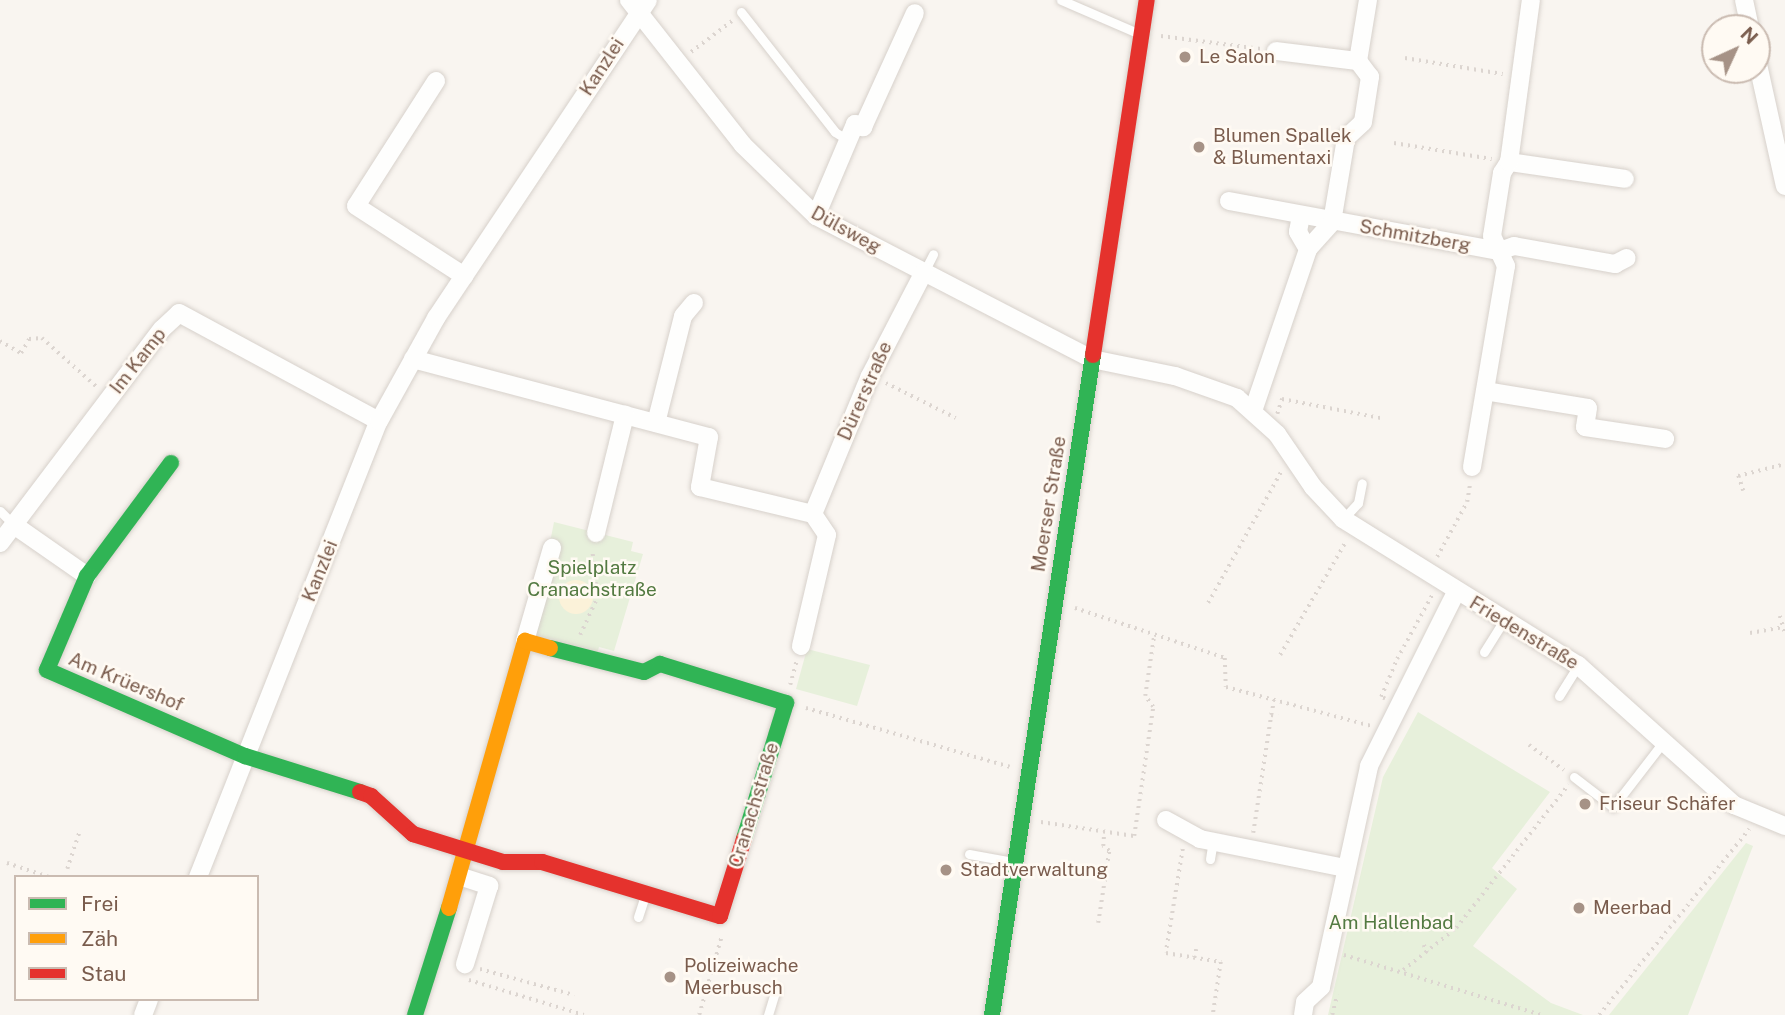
<!DOCTYPE html>
<meta charset="utf-8">
<style>
body{margin:0}
#map{position:relative;width:1785px;height:1015px;overflow:hidden;background:#f9f5f0;font-family:"Public Sans",sans-serif}
div>[style]{position:absolute}
[style*='--x']{left:calc(var(--x)*1px);top:calc(var(--y)*1px);width:calc(var(--w)*1px);rotate:calc(var(--a)*1deg)}
.green>*{inset:0;background:#e7f0db}
.sand>*{inset:0;background:#fbf2d9}
.round{border-radius:50%}
.path>*{height:3.5px;margin-top:-1.75px;transform-origin:0;background:repeating-linear-gradient(90deg,#dcd5d0 0 2px,transparent 0 7px)}
.roads{filter:drop-shadow(0 0 2px #d7d1cb) drop-shadow(0 0 2px #d7d1cb)}
.lane>*{height:9px;margin:-4.5px;padding:0 4.5px;transform-origin:4.5px;border-radius:4.5px;background:#fefefd}
.street>*{height:18px;margin:-9px;padding:0 9px;transform-origin:9px;border-radius:9px;background:#fefefd}
.fast>*{height:16px;margin:-8px;padding:0 8px;transform-origin:8px;border-radius:8px;background:#30b455}
.slow>*{height:16px;margin:-8px;padding:0 8px;transform-origin:8px;border-radius:8px;background:#ff9f0a}
.jam>*{height:16px;margin:-8px;padding:0 8px;transform-origin:8px;border-radius:8px;background:#e5322d}
.dots>*{width:19px;height:19px;translate:-50% -50%;box-sizing:border-box;border:4px solid #fffaf3;border-radius:50%}
span{translate:-50% -50%;white-space:nowrap;text-align:center;line-height:1.15;-webkit-text-stroke:5px #fffaf3;paint-order:stroke}
.poi-label{font-size:19px;color:#7a5c4d}
.left{translate:0 -50%;text-align:left}
.street-label{font-size:19px;color:#7a5c4d}
.park-label{font-size:19px;color:#537a41}
.legend{position:absolute;left:14px;top:875px;width:245px;height:126px;box-sizing:border-box;background:#fffaf3;border:2px solid #cabbb1;margin:0;padding:9px 12px;list-style:none;font-size:21px;color:#7a5c4d}
.legend li{display:flex;align-items:center;gap:14px;height:35px}
.legend b{width:35px;border:2px solid #cabbb1}
.north{position:absolute;left:1701px;top:14px;width:70px;height:70px;box-sizing:border-box;background:#fffaf3;border:2px solid #cabbb1;border-radius:50%;rotate:45deg;font-size:19px;font-weight:700;line-height:28px;text-align:center;color:#7a5c4d}
.north::after{content:'';display:block;margin:auto;width:24px;height:32px;background:#a69286;clip-path:polygon(50% 0,100% 100%,50% 72%,0 100%)}
</style>
<div id="map">
<div class="green">
<i style="clip-path:polygon(554px 522px,633px 542px,631px 551px,643px 554px,614px 651px,599px 647px,597px 654px,531px 640px)"></i>
<i style="clip-path:polygon(807px 649px,870px 665px,857px 706px,796px 689px)"></i>
<i style="clip-path:polygon(1418px 712px,1550px 792px,1492px 868px,1517px 889px,1473px 946px,1551px 1003px,1583px 1015px,1328px 1015px,1383px 777px)"></i>
<i style="clip-path:polygon(1746px 843px,1753px 846px,1688px 1015px,1609px 1015px)"></i>
</div>
<div class="sand">
<i class="round" style="left:559px;top:580px;width:34px;height:34px"></i>
</div>
<div class="path">
<i style="--x:1161;--y:36;--w:101;--a:7.4"></i>
<i style="--x:691;--y:52;--w:51;--a:-37.1"></i>
<i style="--x:1405;--y:58;--w:99;--a:9.3"></i>
<i style="--x:1394;--y:143;--w:99;--a:9.3"></i>
<i style="--x:0;--y:341;--w:24;--a:30"></i>
<i style="--x:21;--y:353;--w:16;--a:-60"></i>
<i style="--x:29;--y:339;--w:13;--a:-4"></i>
<i style="--x:42;--y:338;--w:74;--a:41.7"></i>
<i style="--x:886;--y:383;--w:78;--a:26.6"></i>
<i style="--x:1277;--y:414;--w:16;--a:-72"></i>
<i style="--x:1282;--y:399;--w:101;--a:10.9"></i>
<i style="--x:1743;--y:491;--w:16;--a:-108"></i>
<i style="--x:1738;--y:476;--w:49;--a:-14.3"></i>
<i style="--x:1437;--y:557;--w:63;--a:-61.4"></i>
<i style="--x:1467;--y:502;--w:20;--a:-81"></i>
<i style="--x:1208;--y:603;--w:150;--a:-60.9"></i>
<i style="--x:1075;--y:608;--w:158;--a:18.4"></i>
<i style="--x:1225;--y:658;--w:29;--a:88"></i>
<i style="--x:1226;--y:687;--w:151;--a:15"></i>
<i style="--x:1780;--y:616;--w:17;--a:73"></i>
<i style="--x:1750;--y:633;--w:34;--a:-10"></i>
<i style="--x:580;--y:635;--w:41;--a:-65.3"></i>
<i style="--x:597;--y:598;--w:48;--a:-95.9"></i>
<i style="--x:1280;--y:655;--w:132;--a:-59.9"></i>
<i style="--x:790;--y:685;--w:24;--a:-75"></i>
<i style="--x:1385;--y:699;--w:4;--a:-153"></i>
<i style="--x:1381;--y:697;--w:41;--a:-67.2"></i>
<i style="--x:1397;--y:659;--w:73;--a:-61.3"></i>
<i style="--x:806;--y:708;--w:212;--a:16.1"></i>
<i style="--x:1271;--y:715;--w:15;--a:-79"></i>
<i style="--x:1529;--y:745;--w:43;--a:35.5"></i>
<i style="--x:1041;--y:822;--w:94;--a:8.6"></i>
<i style="--x:1134;--y:836;--w:130;--a:-81.6"></i>
<i style="--x:1153;--y:707;--w:14;--a:-126"></i>
<i style="--x:1145;--y:696;--w:62;--a:-81.6"></i>
<i style="--x:1253;--y:833;--w:119;--a:-81.3"></i>
<i style="--x:1271;--y:715;--w:7;--a:8"></i>
<i style="--x:1183;--y:849;--w:105;--a:99.3"></i>
<i style="--x:1166;--y:953;--w:56;--a:9.3"></i>
<i style="--x:1221;--y:962;--w:54;--a:98.6"></i>
<i style="--x:7;--y:863;--w:44;--a:18.4"></i>
<i style="--x:67;--y:869;--w:41;--a:-71.6"></i>
<i style="--x:1098;--y:923;--w:73;--a:-81.3"></i>
<i style="--x:1109;--y:851;--w:8;--a:-140"></i>
<i style="--x:1103;--y:846;--w:14;--a:-86"></i>
<i style="--x:1424;--y:945;--w:8;--a:67"></i>
<i style="--x:1344;--y:955;--w:206;--a:16.9"></i>
<i style="--x:1194;--y:958;--w:9;--a:-77"></i>
<i style="--x:480;--y:969;--w:98;--a:15.5"></i>
<i style="--x:1403;--y:970;--w:68;--a:-38.4"></i>
<i style="--x:1456;--y:928;--w:182;--a:-51.9"></i>
<i style="--x:469;--y:980;--w:120;--a:16.9"></i>
<i style="--x:699;--y:1015;--w:83;--a:-74"></i>
<i style="--x:1332;--y:1015;--w:21;--a:-76"></i>
<i style="--x:1599;--y:1015;--w:239;--a:-51.1"></i>
</div>
<div class="roads">
<div class="lane">
<i style="--x:1061;--y:0;--w:86;--a:23.3"></i>
<i style="--x:741;--y:12;--w:152;--a:51.9"></i>
<i style="--x:835;--y:132;--w:15;--a:32"></i>
<i style="--x:924;--y:272;--w:20;--a:-63"></i>
<i style="--x:0;--y:511;--w:20;--a:45"></i>
<i style="--x:1343;--y:519;--w:22;--a:-47"></i>
<i style="--x:1358;--y:503;--w:20;--a:-79"></i>
<i style="--x:1484;--y:652;--w:38;--a:-58"></i>
<i style="--x:1559;--y:696;--w:36;--a:-58"></i>
<i style="--x:1574;--y:777;--w:49;--a:37.6"></i>
<i style="--x:1613;--y:807;--w:83;--a:-52.3"></i>
<i style="--x:969;--y:854;--w:46;--a:10.1"></i>
<i style="--x:1210;--y:859;--w:18;--a:-81"></i>
<i style="--x:638;--y:917;--w:22;--a:-72"></i>
<i style="--x:768;--y:1015;--w:27;--a:-73"></i>
</div>
<div class="street">
<i style="--x:629;--y:0;--w:184;--a:51.8"></i>
<i style="--x:743;--y:145;--w:102;--a:44.2"></i>
<i style="--x:816;--y:216;--w:311;--a:27.4"></i>
<i style="--x:1092;--y:359;--w:85;--a:11.6"></i>
<i style="--x:1175;--y:376;--w:66;--a:19.5"></i>
<i style="--x:1237;--y:398;--w:54;--a:42"></i>
<i style="--x:1277;--y:434;--w:64;--a:55.8"></i>
<i style="--x:1313;--y:487;--w:44;--a:46.8"></i>
<i style="--x:1343;--y:519;--w:277;--a:31.9"></i>
<i style="--x:1578;--y:665;--w:210;--a:41.9"></i>
<i style="--x:1734;--y:805;--w:55;--a:22.4"></i>
<i style="--x:1744;--y:0;--w:29;--a:78"></i>
<i style="--x:1276;--y:51;--w:83;--a:7"></i>
<i style="--x:1757;--y:60;--w:129;--a:77.5"></i>
<i style="--x:436;--y:81;--w:148;--a:122.6"></i>
<i style="--x:356;--y:206;--w:129;--a:32.9"></i>
<i style="--x:1509;--y:162;--w:117;--a:8.3"></i>
<i style="--x:1229;--y:201;--w:275;--a:10.5"></i>
<i style="--x:1499;--y:251;--w:16;--a:-18"></i>
<i style="--x:1514;--y:246;--w:103;--a:10.1"></i>
<i style="--x:1615;--y:264;--w:13;--a:-27"></i>
<i style="--x:816;--y:216;--w:100;--a:-67"></i>
<i style="--x:855;--y:124;--w:9;--a:21"></i>
<i style="--x:863;--y:127;--w:125;--a:-65.5"></i>
<i style="--x:1301;--y:216;--w:16;--a:101"></i>
<i style="--x:1298;--y:232;--w:20;--a:60"></i>
<i style="--x:413;--y:359;--w:306;--a:14.8"></i>
<i style="--x:709;--y:437;--w:51;--a:100.2"></i>
<i style="--x:700;--y:487;--w:116;--a:13.4"></i>
<i style="--x:813;--y:514;--w:25;--a:56"></i>
<i style="--x:827;--y:535;--w:114;--a:103.2"></i>
<i style="--x:1485;--y:391;--w:104;--a:9.4"></i>
<i style="--x:1588;--y:408;--w:19;--a:99"></i>
<i style="--x:1585;--y:427;--w:81;--a:8.5"></i>
<i style="--x:1253;--y:411;--w:171;--a:-71.2"></i>
<i style="--x:1308;--y:249;--w:36;--a:-48"></i>
<i style="--x:1332;--y:222;--w:85;--a:-80.5"></i>
<i style="--x:1346;--y:138;--w:23;--a:-43"></i>
<i style="--x:1363;--y:122;--w:46;--a:-81.2"></i>
<i style="--x:1370;--y:77;--w:20;--a:-127"></i>
<i style="--x:1358;--y:61;--w:62;--a:-80.7"></i>
<i style="--x:656;--y:423;--w:110;--a:-75.8"></i>
<i style="--x:683;--y:316;--w:17;--a:-50"></i>
<i style="--x:1472;--y:467;--w:204;--a:-80.4"></i>
<i style="--x:1506;--y:266;--w:33;--a:-115"></i>
<i style="--x:1492;--y:236;--w:64;--a:-81"></i>
<i style="--x:1502;--y:173;--w:13;--a:-58"></i>
<i style="--x:1509;--y:162;--w:163;--a:-82.3"></i>
<i style="--x:813;--y:514;--w:149;--a:-67.6"></i>
<i style="--x:870;--y:376;--w:117;--a:-62.6"></i>
<i style="--x:14;--y:525;--w:89;--a:34.9"></i>
<i style="--x:596;--y:533;--w:122;--a:-76.2"></i>
<i style="--x:0;--y:543;--w:268;--a:-52.9"></i>
<i style="--x:162;--y:329;--w:23;--a:-43"></i>
<i style="--x:179;--y:313;--w:227;--a:28.4"></i>
<i style="--x:525;--y:641;--w:97;--a:-73.8"></i>
<i style="--x:1166;--y:820;--w:39;--a:29"></i>
<i style="--x:1200;--y:839;--w:148;--a:11.3"></i>
<i style="--x:459;--y:876;--w:32;--a:18"></i>
<i style="--x:489;--y:886;--w:82;--a:107.1"></i>
<i style="--x:198;--y:877;--w:491;--a:-68.4"></i>
<i style="--x:379;--y:421;--w:118;--a:-61"></i>
<i style="--x:436;--y:318;--w:382;--a:-56.3"></i>
<i style="--x:143;--y:1015;--w:17;--a:-69"></i>
<i style="--x:1303;--y:1015;--w:13;--a:-81"></i>
<i style="--x:1305;--y:1002;--w:22;--a:-43"></i>
<i style="--x:1321;--y:987;--w:226;--a:-77.7"></i>
<i style="--x:1369;--y:766;--w:195;--a:-63.4"></i>
</div>
<div class="fast">
<i style="--x:171;--y:463;--w:141;--a:126.6"></i>
<i style="--x:87;--y:576;--w:102;--a:113.1"></i>
<i style="--x:47;--y:670;--w:216;--a:23.5"></i>
<i style="--x:245;--y:756;--w:121;--a:17.4"></i>
<i style="--x:550;--y:648;--w:97;--a:14.3"></i>
<i style="--x:644;--y:672;--w:18;--a:-27"></i>
<i style="--x:660;--y:664;--w:132;--a:17.2"></i>
<i style="--x:786;--y:703;--w:142;--a:107.2"></i>
<i style="--x:415;--y:1015;--w:112;--a:-72.4"></i>
<i style="--x:992;--y:1015;--w:668;--a:-81.3"></i>
</div>
<div class="slow">
<i style="--x:449;--y:908;--w:278;--a:-74.1"></i>
<i style="--x:525;--y:641;--w:26;--a:16"></i>
</div>
<div class="jam">
<i style="--x:1093;--y:355;--w:359;--a:-81.4"></i>
<i style="--x:360;--y:792;--w:12;--a:20"></i>
<i style="--x:371;--y:796;--w:57;--a:42.1"></i>
<i style="--x:413;--y:834;--w:94;--a:17.3"></i>
<i style="--x:503;--y:862;--w:39;--a:0"></i>
<i style="--x:542;--y:862;--w:186;--a:16.9"></i>
<i style="--x:720;--y:916;--w:81;--a:-72.7"></i>
</div>
</div>
<div class="dots">
<i style="left:1185px;top:57px;background:#a69286"></i>
<i style="left:1199px;top:147px;background:#a69286"></i>
<i style="left:1585px;top:804px;background:#a69286"></i>
<i style="left:946px;top:870px;background:#a69286"></i>
<i style="left:1579px;top:908px;background:#a69286"></i>
<i style="left:670px;top:977px;background:#a69286"></i>
</div>
<div class="poi-label">
<span class="left" style="left:1199px;top:57px">Le Salon</span>
<span class="left" style="left:1213px;top:147px">Blumen Spallek<br>&amp; Blumentaxi</span>
<span class="left" style="left:1599px;top:804px">Friseur Schäfer</span>
<span class="left" style="left:960px;top:870px">Stadtverwaltung</span>
<span class="left" style="left:1593px;top:908px">Meerbad</span>
<span class="left" style="left:684px;top:977px">Polizeiwache<br>Meerbusch</span>
</div>
<div class="street-label">
<span style="left:602px;top:67px;rotate:-57deg">Kanzlei</span>
<span style="left:846px;top:230px;rotate:29deg">Dülsweg</span>
<span style="left:1415px;top:236px;rotate:10deg">Schmitzberg</span>
<span style="left:138px;top:361px;rotate:-52deg">Im Kamp</span>
<span style="left:865px;top:391px;rotate:-66deg">Dürerstraße</span>
<span style="left:1049px;top:504px;rotate:-81deg">Moerser Straße</span>
<span style="left:320px;top:571px;rotate:-68deg">Kanzlei</span>
<span style="left:1524px;top:633px;rotate:31deg">Friedenstraße</span>
<span style="left:126px;top:682px;rotate:23deg">Am Krüershof</span>
<span style="left:754px;top:805px;rotate:-73deg">Cranachstraße</span>
</div>
<div class="park-label">
<span style="left:592px;top:579px">Spielplatz<br>Cranachstraße</span>
<span style="left:1391px;top:923px">Am Hallenbad</span>
</div>
<ul class="legend">
<li><b style="height:9px;background:#30b455"></b>Frei</li>
<li><b style="height:9px;background:#ff9f0a"></b>Zäh</li>
<li><b style="height:9px;background:#e5322d"></b>Stau</li>
</ul>
<div class="north">N</div>
</div>
